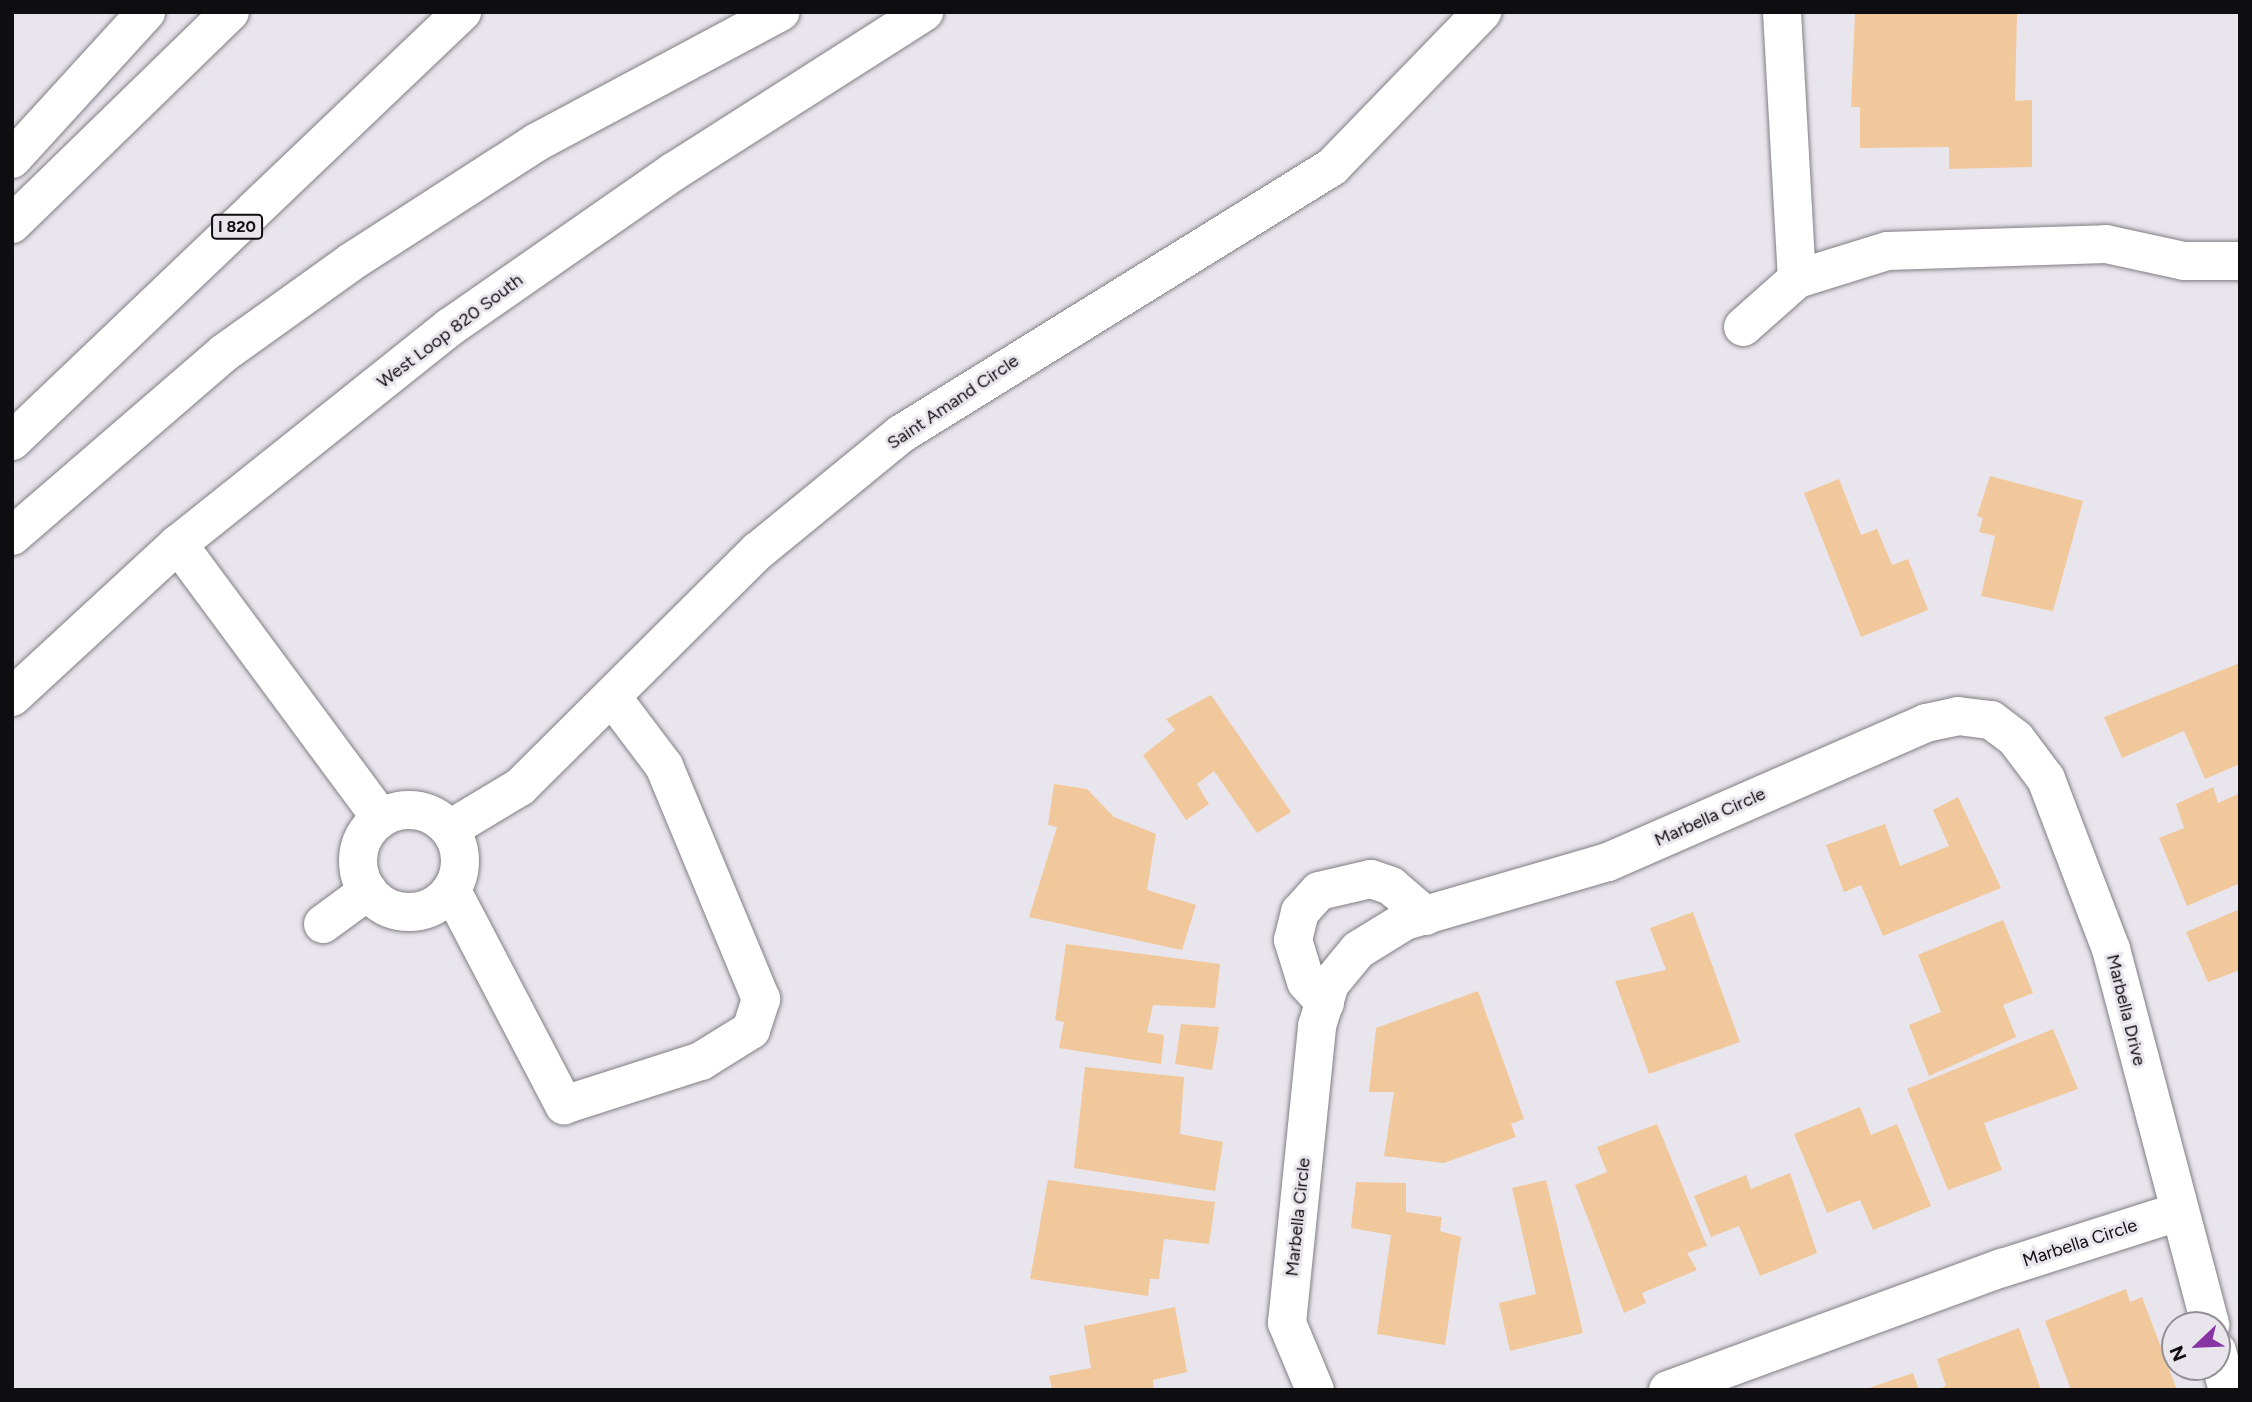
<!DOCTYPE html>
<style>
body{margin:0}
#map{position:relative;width:2252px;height:1402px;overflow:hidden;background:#e9e5ec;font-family:Figtree,sans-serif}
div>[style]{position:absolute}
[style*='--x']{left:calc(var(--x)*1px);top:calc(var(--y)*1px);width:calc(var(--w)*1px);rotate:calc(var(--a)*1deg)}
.building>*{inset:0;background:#f1c89c}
.roads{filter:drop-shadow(0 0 2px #827e85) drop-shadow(0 0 2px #827e85)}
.minor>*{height:38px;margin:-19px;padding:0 19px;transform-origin:19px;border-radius:19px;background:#fff}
.minor>.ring{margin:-19px;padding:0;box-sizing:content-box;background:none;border:38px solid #fff;border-radius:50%}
.major>*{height:38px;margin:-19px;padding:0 19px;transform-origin:19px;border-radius:19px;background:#fff}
.highway>*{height:38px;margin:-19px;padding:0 19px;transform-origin:19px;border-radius:19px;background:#fff}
span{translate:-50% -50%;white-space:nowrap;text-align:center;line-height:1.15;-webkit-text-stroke:6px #e9e5ec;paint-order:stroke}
.shield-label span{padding:2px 5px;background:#e9e5ec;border:2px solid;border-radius:5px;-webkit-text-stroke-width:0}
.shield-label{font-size:16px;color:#0e0d0f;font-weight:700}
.street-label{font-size:18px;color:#0e0d0f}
.frame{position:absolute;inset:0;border:14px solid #0e0d0f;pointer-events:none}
.north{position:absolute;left:2161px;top:1311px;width:70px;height:70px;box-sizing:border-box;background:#e9e5ec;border:2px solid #918f94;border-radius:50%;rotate:247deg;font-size:19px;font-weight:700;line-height:28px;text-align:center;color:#0e0d0f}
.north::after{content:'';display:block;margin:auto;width:24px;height:32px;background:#8835a4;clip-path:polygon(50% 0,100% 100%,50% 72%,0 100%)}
</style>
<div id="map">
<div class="building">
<i style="clip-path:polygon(1855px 12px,2017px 12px,2015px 101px,2032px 100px,2032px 167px,1949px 169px,1949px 147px,1860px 148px,1860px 107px,1851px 107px)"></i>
<i style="clip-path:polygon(1990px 476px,2083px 501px,2053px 611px,1981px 596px,1995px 536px,1979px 532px,1983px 518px,1977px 516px)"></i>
<i style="clip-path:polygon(1839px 479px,1861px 535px,1877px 529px,1892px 565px,1908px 559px,1928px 610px,1861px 637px,1804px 493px)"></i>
<i style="clip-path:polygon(2240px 663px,2240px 764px,2205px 779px,2184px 731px,2122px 758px,2104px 717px)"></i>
<i style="clip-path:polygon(1211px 695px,1291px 812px,1257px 833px,1214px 771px,1197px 784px,1209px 804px,1186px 820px,1143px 755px,1175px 730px,1166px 719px)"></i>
<i style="clip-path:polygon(1054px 784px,1087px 789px,1114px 817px,1156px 834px,1147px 890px,1196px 905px,1182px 950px,1029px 917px,1057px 827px,1048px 825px)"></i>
<i style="clip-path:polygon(2213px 787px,2218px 803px,2240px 793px,2240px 883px,2187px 906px,2159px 838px,2184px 828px,2176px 804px)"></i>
<i style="clip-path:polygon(1958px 797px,2001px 888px,1883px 936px,1861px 885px,1844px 892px,1826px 845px,1885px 824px,1900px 866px,1949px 846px,1933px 810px)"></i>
<i style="clip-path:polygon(2240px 909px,2240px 976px,2237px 971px,2208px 982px,2186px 932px)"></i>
<i style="clip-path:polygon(1693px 912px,1740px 1042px,1649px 1074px,1615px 981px,1666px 970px,1650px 928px)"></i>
<i style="clip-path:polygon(2003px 920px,2033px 993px,2003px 1005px,2016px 1037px,1929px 1076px,1909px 1025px,1941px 1012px,1918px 955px)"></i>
<i style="clip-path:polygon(1066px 944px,1220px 964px,1215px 1008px,1153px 1005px,1147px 1032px,1164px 1035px,1161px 1064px,1059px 1048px,1064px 1022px,1055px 1020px)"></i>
<i style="clip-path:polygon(1478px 991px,1524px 1119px,1511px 1124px,1516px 1137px,1444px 1163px,1384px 1156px,1394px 1092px,1369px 1092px,1376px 1028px)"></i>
<i style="clip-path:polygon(1181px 1024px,1219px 1027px,1212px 1070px,1175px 1064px)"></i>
<i style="clip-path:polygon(2053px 1029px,2078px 1089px,1984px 1123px,2002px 1170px,1948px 1190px,1907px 1089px)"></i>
<i style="clip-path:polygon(1085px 1067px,1184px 1077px,1180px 1134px,1223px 1142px,1215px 1191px,1074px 1168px)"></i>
<i style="clip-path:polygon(1860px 1107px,1871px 1135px,1897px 1124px,1931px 1206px,1873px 1230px,1860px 1200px,1827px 1213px,1794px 1134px)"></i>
<i style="clip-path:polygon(1657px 1124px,1707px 1246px,1687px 1253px,1697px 1270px,1642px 1293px,1646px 1303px,1624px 1313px,1575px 1185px,1607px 1172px,1597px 1147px)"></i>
<i style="clip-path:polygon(1790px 1173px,1817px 1253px,1760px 1276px,1739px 1226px,1711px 1237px,1694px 1196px,1746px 1175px,1751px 1189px)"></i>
<i style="clip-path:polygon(1048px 1180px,1215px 1202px,1209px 1244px,1164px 1239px,1159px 1279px,1150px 1279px,1148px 1296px,1030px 1279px)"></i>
<i style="clip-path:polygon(1546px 1180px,1583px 1333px,1510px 1351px,1499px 1303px,1536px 1294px,1512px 1188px)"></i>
<i style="clip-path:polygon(1356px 1182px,1406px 1183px,1406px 1212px,1442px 1217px,1440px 1231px,1461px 1237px,1445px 1345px,1377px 1334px,1391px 1235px,1351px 1228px)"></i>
<i style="clip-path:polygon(2126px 1289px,2130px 1302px,2142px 1297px,2177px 1390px,2071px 1390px,2045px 1321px)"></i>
<i style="clip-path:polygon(1175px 1307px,1187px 1372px,1153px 1380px,1154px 1390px,1052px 1390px,1049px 1376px,1091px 1368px,1084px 1326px)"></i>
<i style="clip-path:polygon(2019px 1328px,2041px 1390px,1936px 1390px,1946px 1386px,1937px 1359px)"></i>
<i style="clip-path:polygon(1913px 1373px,1919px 1390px,1866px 1390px,1866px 1389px)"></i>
</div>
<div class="roads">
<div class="minor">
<i style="--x:1782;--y:12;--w:267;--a:86.8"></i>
<i style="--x:1743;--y:327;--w:72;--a:-41.6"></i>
<i style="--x:1797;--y:279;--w:94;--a:-17.3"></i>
<i style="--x:1887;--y:251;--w:219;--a:-1.8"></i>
<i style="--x:2106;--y:244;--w:80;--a:12.3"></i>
<i style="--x:2184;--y:261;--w:56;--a:0"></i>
<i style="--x:178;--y:544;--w:341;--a:53.5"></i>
<i class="ring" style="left:358px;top:810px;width:64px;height:64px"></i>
<i style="--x:450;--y:829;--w:82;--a:-31"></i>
<i style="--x:520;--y:787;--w:335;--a:-44.8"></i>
<i style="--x:758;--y:551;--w:185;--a:-39.3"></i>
<i style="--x:901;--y:434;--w:507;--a:-31.78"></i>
<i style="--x:1332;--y:167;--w:216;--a:-45.9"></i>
<i style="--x:452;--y:891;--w:242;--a:62.4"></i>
<i style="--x:564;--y:1105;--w:144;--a:-17.8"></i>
<i style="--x:701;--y:1061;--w:59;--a:-31.8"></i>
<i style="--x:751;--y:1030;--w:33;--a:-72"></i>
<i style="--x:761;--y:999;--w:252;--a:-112.6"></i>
<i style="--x:664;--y:766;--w:86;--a:-127"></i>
<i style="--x:323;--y:924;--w:56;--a:-36.3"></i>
<i style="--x:1325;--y:1003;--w:28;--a:-132"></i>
<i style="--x:1306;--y:982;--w:44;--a:-107.2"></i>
<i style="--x:1293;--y:940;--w:29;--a:-76"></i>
<i style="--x:1300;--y:912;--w:28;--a:-48"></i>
<i style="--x:1319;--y:891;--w:53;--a:-13"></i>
<i style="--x:1371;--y:879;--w:21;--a:19"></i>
<i style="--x:1391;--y:886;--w:46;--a:40.6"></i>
<i style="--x:2217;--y:1351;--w:41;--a:74.2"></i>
<i style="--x:1315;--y:1390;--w:73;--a:-112.7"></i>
<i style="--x:1287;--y:1323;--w:299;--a:-84.2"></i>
<i style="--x:1317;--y:1026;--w:44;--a:-72.8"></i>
<i style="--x:1330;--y:984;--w:44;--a:-50.5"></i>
<i style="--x:1358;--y:950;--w:55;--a:-31.7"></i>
<i style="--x:1405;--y:921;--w:211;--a:-16.2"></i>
<i style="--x:1608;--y:862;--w:347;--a:-23.6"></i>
<i style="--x:1926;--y:723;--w:33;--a:-12"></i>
<i style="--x:1958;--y:716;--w:33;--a:7"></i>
<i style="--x:1991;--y:720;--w:31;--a:37"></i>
<i style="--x:2016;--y:739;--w:50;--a:53.1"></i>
<i style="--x:2046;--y:779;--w:182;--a:69.1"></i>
<i style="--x:2111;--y:949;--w:389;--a:75.2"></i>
<i style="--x:1668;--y:1390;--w:356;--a:-20.1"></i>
<i style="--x:2002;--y:1268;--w:184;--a:-17.7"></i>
</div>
<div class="major">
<i style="--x:12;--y:697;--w:226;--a:-42.7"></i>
<i style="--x:178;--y:544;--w:348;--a:-38.6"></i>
<i style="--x:450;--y:327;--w:272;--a:-34.8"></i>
<i style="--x:673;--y:172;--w:298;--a:-32.5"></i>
</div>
<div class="highway">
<i style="--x:12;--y:159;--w:199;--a:-47.6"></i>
<i style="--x:12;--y:224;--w:304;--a:-44.2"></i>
<i style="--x:12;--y:441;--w:622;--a:-43.63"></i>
<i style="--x:12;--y:536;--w:280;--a:-40.8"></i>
<i style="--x:224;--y:353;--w:156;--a:-35.6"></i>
<i style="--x:351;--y:262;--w:221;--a:-32.8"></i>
<i style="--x:537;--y:142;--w:276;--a:-28.1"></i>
</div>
</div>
<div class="shield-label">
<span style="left:237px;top:227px">I 820</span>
</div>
<div class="street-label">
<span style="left:450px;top:331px;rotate:-37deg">West Loop 820 South</span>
<span style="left:953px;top:402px;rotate:-34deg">Saint Amand Circle</span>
<span style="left:1710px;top:817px;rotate:-24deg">Marbella Circle</span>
<span style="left:2126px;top:1010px;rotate:76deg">Marbella Drive</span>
<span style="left:1298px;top:1217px;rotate:-84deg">Marbella Circle</span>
<span style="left:2080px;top:1243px;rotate:-18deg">Marbella Circle</span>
</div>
<div class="frame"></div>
<div class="north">N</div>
</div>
